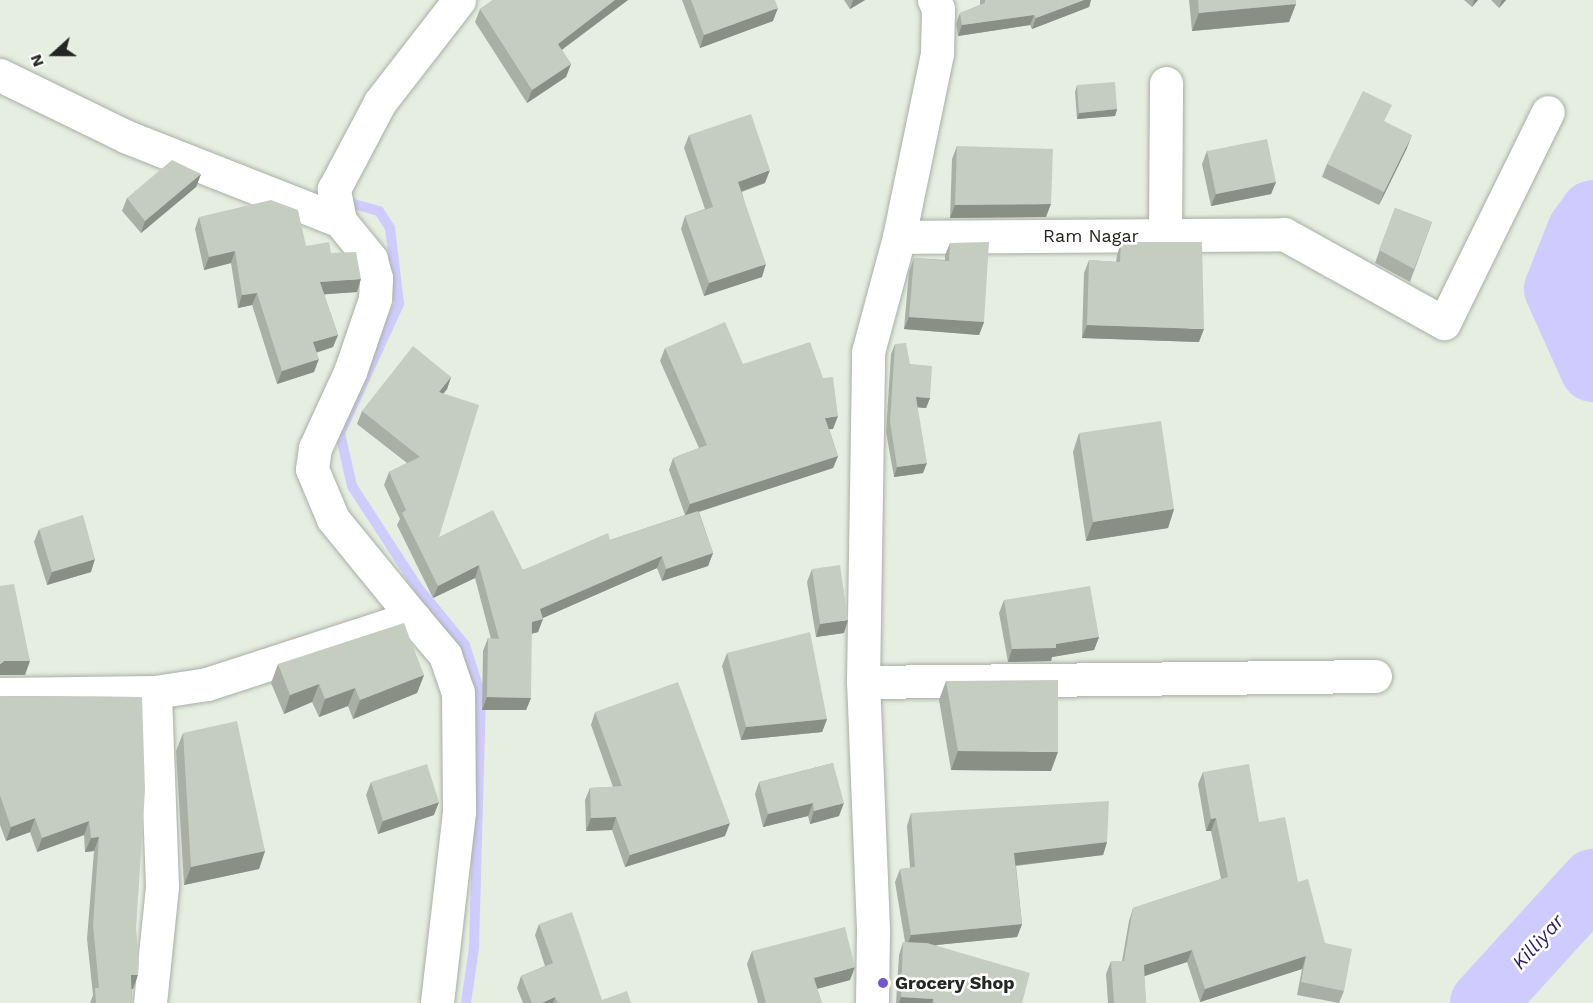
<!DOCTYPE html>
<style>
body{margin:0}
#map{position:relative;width:1593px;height:1003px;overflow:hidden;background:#e6eee2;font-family:"Work Sans",sans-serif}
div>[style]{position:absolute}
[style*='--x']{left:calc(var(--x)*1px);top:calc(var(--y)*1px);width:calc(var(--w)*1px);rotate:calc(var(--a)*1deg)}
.stream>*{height:10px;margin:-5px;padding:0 5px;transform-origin:5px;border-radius:5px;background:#d0cbfe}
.river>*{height:66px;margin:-33px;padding:0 33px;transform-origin:33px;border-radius:33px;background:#d0cbfe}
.roads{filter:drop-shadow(0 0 2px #a8afa3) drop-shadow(0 0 2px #a8afa3)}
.street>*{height:33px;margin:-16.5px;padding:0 16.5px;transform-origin:16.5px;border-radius:16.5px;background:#fff}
.secondary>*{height:33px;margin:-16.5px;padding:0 16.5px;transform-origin:16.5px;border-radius:16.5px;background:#fff}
.wall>*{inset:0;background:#a9afa5}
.shaded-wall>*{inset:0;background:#8a8f86}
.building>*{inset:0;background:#c5ccc0}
.dots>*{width:16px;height:16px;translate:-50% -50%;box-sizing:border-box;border:3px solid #fff;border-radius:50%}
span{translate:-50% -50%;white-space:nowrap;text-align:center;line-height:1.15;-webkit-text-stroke:5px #fff;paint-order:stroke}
.street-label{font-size:18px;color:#232621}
.poi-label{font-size:18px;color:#232621;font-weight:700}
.left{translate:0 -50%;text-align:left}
.water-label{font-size:20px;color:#301e65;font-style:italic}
.north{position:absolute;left:24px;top:24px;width:60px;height:60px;-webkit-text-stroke:4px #fff;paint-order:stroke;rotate:249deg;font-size:16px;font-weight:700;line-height:24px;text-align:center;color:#232621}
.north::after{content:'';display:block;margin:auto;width:21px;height:27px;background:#232621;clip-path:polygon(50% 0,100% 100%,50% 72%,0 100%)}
</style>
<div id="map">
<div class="stream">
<i style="--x:342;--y:201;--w:38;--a:15"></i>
<i style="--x:379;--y:211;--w:20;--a:57"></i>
<i style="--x:390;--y:228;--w:77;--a:83.2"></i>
<i style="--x:399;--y:304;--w:142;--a:114.6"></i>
<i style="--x:340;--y:433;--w:54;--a:77.2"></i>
<i style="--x:352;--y:486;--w:123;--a:57"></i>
<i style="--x:419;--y:589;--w:72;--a:50.6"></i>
<i style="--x:465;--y:645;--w:53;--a:72.6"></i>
<i style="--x:481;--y:696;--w:252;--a:91.6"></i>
<i style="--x:474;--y:948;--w:56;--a:98.3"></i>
</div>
<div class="river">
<i style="--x:1593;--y:213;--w:22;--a:126"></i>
<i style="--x:1580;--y:231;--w:62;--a:111.6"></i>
<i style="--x:1557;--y:289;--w:88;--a:65.8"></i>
<i style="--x:1483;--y:1003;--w:164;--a:-47.7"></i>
</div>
<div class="roads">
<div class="street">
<i style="--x:0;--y:75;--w:141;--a:26"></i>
<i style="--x:127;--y:137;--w:229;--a:21.5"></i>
<i style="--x:1165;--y:235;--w:152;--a:-89.6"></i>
<i style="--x:899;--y:237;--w:385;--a:-0.4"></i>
<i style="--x:1284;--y:234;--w:183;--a:29.1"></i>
<i style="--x:1444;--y:323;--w:235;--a:-63.8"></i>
<i style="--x:413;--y:617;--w:127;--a:-129.2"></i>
<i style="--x:333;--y:519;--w:54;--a:-112.8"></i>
<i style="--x:312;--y:469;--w:21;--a:-82"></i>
<i style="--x:315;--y:448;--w:84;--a:-65.3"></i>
<i style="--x:350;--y:372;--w:77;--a:-71.1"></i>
<i style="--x:375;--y:299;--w:21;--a:-87"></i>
<i style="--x:376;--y:278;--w:20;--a:-105"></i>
<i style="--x:371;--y:259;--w:49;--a:-129.2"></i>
<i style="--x:340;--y:221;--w:33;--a:-101"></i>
<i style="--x:334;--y:189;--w:98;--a:-62.1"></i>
<i style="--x:380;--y:102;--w:129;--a:-52.2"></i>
<i style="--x:863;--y:682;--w:512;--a:-0.67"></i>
<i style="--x:0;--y:694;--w:155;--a:-0.7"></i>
<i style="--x:155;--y:692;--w:53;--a:-8.7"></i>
<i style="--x:207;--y:684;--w:217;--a:-18"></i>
<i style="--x:413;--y:617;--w:50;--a:49.9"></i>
<i style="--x:445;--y:655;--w:39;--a:71"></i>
<i style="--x:458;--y:692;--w:120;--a:89.5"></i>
<i style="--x:459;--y:812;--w:192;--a:96.6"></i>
<i style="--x:150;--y:1003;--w:118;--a:-84.1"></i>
<i style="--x:162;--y:886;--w:194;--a:-92.1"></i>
</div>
<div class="secondary">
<i style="--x:872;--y:1003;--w:74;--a:-89.2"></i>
<i style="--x:873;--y:929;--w:247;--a:-92.3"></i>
<i style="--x:863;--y:682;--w:330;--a:-89.1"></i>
<i style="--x:868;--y:352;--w:119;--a:-74.9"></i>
<i style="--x:899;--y:237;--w:187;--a:-78.3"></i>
<i style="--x:937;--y:54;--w:45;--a:-88.7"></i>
<i style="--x:938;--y:9;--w:10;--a:-114"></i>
</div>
</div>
<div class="wall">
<i style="clip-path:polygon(493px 0,628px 0,562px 50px,571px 64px,566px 77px,527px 103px,475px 22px,480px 9px)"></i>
<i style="clip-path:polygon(682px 0,775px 0,773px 21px,700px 48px)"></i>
<i style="clip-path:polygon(844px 0,865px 0,850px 9px)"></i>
<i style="clip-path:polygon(980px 0,1091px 0,1089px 7px,1032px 29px,1030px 25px,958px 36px,956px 23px,960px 13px,980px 5px)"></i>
<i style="clip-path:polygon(1189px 0,1296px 0,1289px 22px,1192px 31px)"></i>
<i style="clip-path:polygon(1464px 0,1478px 0,1472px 7px)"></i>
<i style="clip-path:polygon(1491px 0,1506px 0,1499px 8px)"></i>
<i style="clip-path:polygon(1077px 85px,1117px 109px,1115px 116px,1077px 119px,1075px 92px)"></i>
<i style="clip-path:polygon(1385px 122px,1407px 148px,1379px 205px,1322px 177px,1327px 164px)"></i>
<i style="clip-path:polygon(689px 135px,765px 183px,742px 192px,762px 277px,704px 296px,681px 229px,685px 216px,705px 209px,684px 148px)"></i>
<i style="clip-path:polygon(957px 146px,1046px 217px,950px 218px,952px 159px)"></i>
<i style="clip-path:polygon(1207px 151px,1276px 182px,1271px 194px,1211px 206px,1202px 164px)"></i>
<i style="clip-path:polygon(201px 174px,196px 187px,141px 233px,122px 211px,127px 198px)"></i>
<i style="clip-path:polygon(1395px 208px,1432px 222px,1410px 282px,1375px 263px)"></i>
<i style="clip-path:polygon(199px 217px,331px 253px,357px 292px,324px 294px,338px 335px,333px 347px,316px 353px,314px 372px,277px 384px,252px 305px,238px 308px,231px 263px,204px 270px,195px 229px)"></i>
<i style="clip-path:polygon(1121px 242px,1199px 342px,1082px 338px,1084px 273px,1089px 260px,1116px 262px,1117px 255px)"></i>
<i style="clip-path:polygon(950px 243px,984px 322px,979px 335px,904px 329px,909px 271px,914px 258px,945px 260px,945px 255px)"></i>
<i style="clip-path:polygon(895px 344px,910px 364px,930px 398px,926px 408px,917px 407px,923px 473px,894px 477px,886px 432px,891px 354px)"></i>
<i style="clip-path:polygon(665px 348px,743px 364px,833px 429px,829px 429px,838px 456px,833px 468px,699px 512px,713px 553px,708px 566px,662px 581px,657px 568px,543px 618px,538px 632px,531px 634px,531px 698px,526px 710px,482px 710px,483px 651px,488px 638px,491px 639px,475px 578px,433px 598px,397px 525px,400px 519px,384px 485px,389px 472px,407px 463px,357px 424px,362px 411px,451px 377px,447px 389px,444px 393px,439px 537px,523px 570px,610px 540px,685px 515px,669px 470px,673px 458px,699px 448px,660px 361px)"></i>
<i style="clip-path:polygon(1079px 433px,1174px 509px,1168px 528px,1086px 541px,1073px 452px)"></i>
<i style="clip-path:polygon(39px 529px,91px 572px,47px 585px,34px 542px)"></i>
<i style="clip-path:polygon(812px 569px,844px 633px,816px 637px,807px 582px)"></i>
<i style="clip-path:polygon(1004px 600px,1099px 637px,1094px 650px,1052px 657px,1051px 661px,1008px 662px,999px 613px)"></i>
<i style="clip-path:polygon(727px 653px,827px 719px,822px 732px,741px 740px,722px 666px)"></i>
<i style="clip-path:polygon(278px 664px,424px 675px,417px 693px,353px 719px,348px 706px,319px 717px,312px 702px,284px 714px,271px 683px)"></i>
<i style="clip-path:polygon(946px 681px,1051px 771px,951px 770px,939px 700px)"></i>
<i style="clip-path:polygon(0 696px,142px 697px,133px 989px,132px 989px,132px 1003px,90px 1003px,93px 995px,87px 939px,94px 851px,85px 852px,84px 835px,37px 852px,30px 832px,6px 841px,0 825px)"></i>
<i style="clip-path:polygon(595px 712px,725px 836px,625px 867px,612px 830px,586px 831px,585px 800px,590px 788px,613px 787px,591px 725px)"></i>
<i style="clip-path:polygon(183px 733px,265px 851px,259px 869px,184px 885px,176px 751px)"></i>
<i style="clip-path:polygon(833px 763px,839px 816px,810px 824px,808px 816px,763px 827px,755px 794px,759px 782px)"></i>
<i style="clip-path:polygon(1203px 772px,1259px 822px,1298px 882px,1325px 943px,1344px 991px,1339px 1003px,1297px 995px,1302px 969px,1200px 1002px,1187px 962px,1144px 976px,1146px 1003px,1108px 1003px,1106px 974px,1111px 961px,1122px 961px,1129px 921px,1133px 908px,1221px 879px,1211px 831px,1206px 831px,1198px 784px)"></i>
<i style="clip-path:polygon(371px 782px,434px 815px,378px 834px,366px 795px)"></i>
<i style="clip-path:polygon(911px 813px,1107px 842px,1103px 855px,1016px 866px,1022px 924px,1017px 937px,936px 945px,1022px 1003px,896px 1003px,899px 955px,903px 942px,905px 942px,895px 882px,900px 869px,910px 868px,907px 826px)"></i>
<i style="clip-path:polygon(539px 924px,602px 1000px,631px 1003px,523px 1003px,517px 988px,521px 976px,545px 966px,535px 935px)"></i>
<i style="clip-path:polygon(752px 951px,850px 980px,817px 989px,822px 1003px,758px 1003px,747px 964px)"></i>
</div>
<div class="shaded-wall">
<i style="clip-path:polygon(615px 0,628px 0,553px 56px,558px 44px)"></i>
<i style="clip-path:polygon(853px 0,865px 0,850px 9px)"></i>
<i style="clip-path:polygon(1084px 0,1091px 0,1089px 7px,1032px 29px,1036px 18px)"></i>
<i style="clip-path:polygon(1474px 0,1478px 0,1472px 7px)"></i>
<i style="clip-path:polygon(1502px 0,1506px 0,1499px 8px)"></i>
<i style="clip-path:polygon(1296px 4px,1289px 22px,1192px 31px,1199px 13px)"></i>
<i style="clip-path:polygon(778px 8px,773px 21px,700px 48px,704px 35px)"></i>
<i style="clip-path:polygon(1034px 15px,1030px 25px,958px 36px,962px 25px)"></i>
<i style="clip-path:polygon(571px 64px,566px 77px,527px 103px,532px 90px)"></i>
<i style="clip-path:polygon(1117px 109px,1115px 116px,1077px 119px,1079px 113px)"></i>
<i style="clip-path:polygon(1412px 135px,1407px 148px,1379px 205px,1384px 192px)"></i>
<i style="clip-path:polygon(770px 170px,765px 183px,733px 194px,738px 182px)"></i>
<i style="clip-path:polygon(201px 174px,196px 187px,141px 233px,145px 221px)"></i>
<i style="clip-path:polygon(1276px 182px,1271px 194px,1211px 206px,1216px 194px)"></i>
<i style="clip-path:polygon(1051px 204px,1046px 217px,950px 218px,955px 205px)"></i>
<i style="clip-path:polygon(235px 251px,231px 263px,204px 270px,209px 257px)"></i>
<i style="clip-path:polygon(766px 264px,762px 277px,704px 296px,709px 283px)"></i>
<i style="clip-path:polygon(361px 279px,357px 292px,316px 295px,320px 282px)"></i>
<i style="clip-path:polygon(257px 293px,252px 305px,238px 308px,242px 295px)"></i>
<i style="clip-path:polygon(909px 317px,984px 322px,979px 335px,904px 329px)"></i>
<i style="clip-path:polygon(1087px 325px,1204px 329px,1199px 342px,1082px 338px)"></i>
<i style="clip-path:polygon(338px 335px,333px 347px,308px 355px,313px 342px)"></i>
<i style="clip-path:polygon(319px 359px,314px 372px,277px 384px,282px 371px)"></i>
<i style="clip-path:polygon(451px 377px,447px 389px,435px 404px,439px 392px)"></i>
<i style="clip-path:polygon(916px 397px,930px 398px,926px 408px,912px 407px)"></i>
<i style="clip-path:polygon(838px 416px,833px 429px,820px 430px,825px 418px)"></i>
<i style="clip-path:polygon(838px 456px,833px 468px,685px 516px,690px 504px)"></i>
<i style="clip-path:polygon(927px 463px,923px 473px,894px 477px,897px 467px)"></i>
<i style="clip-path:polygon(1174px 509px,1168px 528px,1086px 541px,1093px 522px)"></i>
<i style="clip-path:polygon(713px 553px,708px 566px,662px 581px,666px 569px)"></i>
<i style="clip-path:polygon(662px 556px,657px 568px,536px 621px,543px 619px,538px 632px,527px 635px,532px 622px,540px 609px)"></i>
<i style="clip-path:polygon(95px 559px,91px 572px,47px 585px,52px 572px)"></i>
<i style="clip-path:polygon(479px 565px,475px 578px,433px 598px,438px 586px)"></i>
<i style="clip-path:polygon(848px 620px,844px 633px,816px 637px,820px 624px)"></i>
<i style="clip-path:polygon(1099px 637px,1094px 650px,1052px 657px,1051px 661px,1008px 662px,1012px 649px,1056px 644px)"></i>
<i style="clip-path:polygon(4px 661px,30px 661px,25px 675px,0 675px,0 664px)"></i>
<i style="clip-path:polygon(424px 675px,417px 693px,353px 719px,360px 700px)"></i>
<i style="clip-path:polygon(319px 684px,312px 702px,284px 714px,290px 695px)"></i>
<i style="clip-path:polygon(355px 688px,348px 706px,319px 717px,325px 699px)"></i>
<i style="clip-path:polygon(487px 697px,531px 698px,526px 710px,482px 710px)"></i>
<i style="clip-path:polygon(827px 719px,822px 732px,741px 740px,746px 727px)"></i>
<i style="clip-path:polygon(958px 751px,1058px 752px,1051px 771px,951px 770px)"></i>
<i style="clip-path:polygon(439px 802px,434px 815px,378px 834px,383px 821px)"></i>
<i style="clip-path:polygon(813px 803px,808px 816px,763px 827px,768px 814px)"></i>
<i style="clip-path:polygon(844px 803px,839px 816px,810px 824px,814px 811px)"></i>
<i style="clip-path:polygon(616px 817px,612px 830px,586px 831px,591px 818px)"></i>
<i style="clip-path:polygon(35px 818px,30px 832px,6px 841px,11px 827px)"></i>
<i style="clip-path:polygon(1216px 818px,1211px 831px,1206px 831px,1211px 819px)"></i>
<i style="clip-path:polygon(89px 821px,84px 835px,37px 852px,42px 838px)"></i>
<i style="clip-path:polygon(730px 823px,725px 836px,625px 867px,630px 855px)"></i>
<i style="clip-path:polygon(99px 837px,94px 851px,85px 852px,91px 838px)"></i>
<i style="clip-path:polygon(1107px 842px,1103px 855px,1010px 866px,1014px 853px)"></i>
<i style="clip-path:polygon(265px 851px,259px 869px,184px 885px,191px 867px)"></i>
<i style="clip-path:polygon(1022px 924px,1017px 937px,906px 948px,911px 935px)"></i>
<i style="clip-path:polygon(1192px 950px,1187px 962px,1139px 978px,1144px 965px)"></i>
<i style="clip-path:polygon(1306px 956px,1302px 969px,1200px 1002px,1205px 989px)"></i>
<i style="clip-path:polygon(855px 967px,850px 980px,809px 991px,814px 978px)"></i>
<i style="clip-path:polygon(131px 975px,138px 975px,133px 989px,126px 989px)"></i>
<i style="clip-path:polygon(555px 997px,553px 1003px,542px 1003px)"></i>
<i style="clip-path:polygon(901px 997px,933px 999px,932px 1003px,899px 1003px)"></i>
</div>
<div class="building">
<i style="clip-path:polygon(493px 0,615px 0,558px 44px,571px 64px,532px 90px,480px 9px)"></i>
<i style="clip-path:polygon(691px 0,775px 0,778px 8px,704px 35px)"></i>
<i style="clip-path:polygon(985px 0,1084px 0,1036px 18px,1034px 15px,962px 25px,960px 13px,985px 3px)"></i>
<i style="clip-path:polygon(1198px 0,1296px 0,1296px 4px,1199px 13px)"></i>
<i style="clip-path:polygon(1115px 82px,1117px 109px,1079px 113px,1077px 85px)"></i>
<i style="clip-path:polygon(1363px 91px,1392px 105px,1384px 121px,1412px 135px,1384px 192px,1327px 164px)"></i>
<i style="clip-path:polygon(751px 114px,770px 170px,738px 182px,766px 264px,709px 283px,685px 216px,713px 207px,689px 135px)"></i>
<i style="clip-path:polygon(1267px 139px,1276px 182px,1216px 194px,1207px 151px)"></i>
<i style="clip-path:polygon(957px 146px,1053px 149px,1051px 204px,955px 205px)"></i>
<i style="clip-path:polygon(172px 160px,201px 174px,145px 221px,127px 198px)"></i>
<i style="clip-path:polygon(271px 200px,298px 210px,306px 246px,329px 242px,331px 253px,356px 252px,361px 279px,320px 282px,338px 335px,313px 342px,319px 359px,282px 371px,257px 293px,242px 295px,235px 251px,209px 257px,199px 217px)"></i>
<i style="clip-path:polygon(1395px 208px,1432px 222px,1414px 269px,1379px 250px)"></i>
<i style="clip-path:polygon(989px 242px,984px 322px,909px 317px,914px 258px,949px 261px,950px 243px)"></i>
<i style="clip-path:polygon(1121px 242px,1202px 242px,1204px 329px,1087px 325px,1089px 260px,1120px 262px)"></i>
<i style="clip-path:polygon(725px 322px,743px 364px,810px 342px,823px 378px,833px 377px,838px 416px,825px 418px,838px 456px,690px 504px,673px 458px,707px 445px,665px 348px)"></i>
<i style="clip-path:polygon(906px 343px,910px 364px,932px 366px,930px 398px,916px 397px,927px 463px,897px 467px,890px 422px,895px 344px)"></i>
<i style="clip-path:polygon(413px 346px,451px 377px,439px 392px,479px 405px,439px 537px,493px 510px,523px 570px,608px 533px,610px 540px,698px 511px,713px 553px,666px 569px,662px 556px,540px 609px,543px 619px,532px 622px,531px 698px,487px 697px,488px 638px,499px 639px,479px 565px,438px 586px,402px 513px,406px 510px,389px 472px,420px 457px,362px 411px)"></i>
<i style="clip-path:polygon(1161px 421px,1174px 509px,1093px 522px,1079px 433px)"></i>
<i style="clip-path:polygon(83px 515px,95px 559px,52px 572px,39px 529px)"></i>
<i style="clip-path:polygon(840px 565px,848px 620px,820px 624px,812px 569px)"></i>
<i style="clip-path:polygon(14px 584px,30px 661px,4px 661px,0 664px,0 586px)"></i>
<i style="clip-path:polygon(1090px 586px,1099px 637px,1056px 644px,1056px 648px,1012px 649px,1004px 600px)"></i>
<i style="clip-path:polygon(404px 623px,424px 675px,360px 700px,355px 688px,325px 699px,319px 684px,290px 695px,278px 664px)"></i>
<i style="clip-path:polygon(810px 632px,827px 719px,746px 727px,727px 653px)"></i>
<i style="clip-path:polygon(1058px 680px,1058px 752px,958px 751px,946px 681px)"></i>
<i style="clip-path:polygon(678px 682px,730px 823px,630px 855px,616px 817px,591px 818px,590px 788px,622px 786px,595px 712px)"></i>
<i style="clip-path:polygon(0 696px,142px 697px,145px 790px,136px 929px,139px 963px,138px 975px,131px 975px,132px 1003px,96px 1003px,95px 988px,99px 988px,93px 925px,99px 837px,91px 838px,89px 821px,42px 838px,35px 818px,11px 827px,0 795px)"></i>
<i style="clip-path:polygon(237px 721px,265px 851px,191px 867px,183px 733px)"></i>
<i style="clip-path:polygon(833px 763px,844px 803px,814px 811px,813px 803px,768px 814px,759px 782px)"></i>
<i style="clip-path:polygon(427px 764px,439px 802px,383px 821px,371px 782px)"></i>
<i style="clip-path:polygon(1249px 764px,1259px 822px,1285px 817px,1298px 882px,1308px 879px,1325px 943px,1352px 949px,1344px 991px,1301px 982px,1306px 956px,1205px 989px,1192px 950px,1144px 965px,1146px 1003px,1114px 1003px,1111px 961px,1124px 961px,1133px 908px,1228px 877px,1216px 818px,1211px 819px,1203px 772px)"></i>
<i style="clip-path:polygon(1109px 801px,1107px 842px,1014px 853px,1022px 924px,911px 935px,900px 869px,915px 867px,911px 813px)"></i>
<i style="clip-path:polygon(572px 912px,602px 1000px,627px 991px,631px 1003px,558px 1003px,555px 997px,542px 1003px,532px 1003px,521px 976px,553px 963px,539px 924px)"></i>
<i style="clip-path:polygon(845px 927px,855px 967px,814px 978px,822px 1003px,766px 1003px,752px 951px)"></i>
<i style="clip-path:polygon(903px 942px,927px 943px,1030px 973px,1022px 1003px,934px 1003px,933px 999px,901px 997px)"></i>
</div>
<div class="dots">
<i style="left:883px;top:983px;background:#7257d1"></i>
</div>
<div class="street-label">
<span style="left:1091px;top:236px">Ram Nagar</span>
</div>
<div class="poi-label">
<span class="left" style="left:895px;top:983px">Grocery Shop</span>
</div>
<div class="water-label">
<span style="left:1538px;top:942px;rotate:-48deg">Killiyar</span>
</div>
<div class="north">N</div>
</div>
